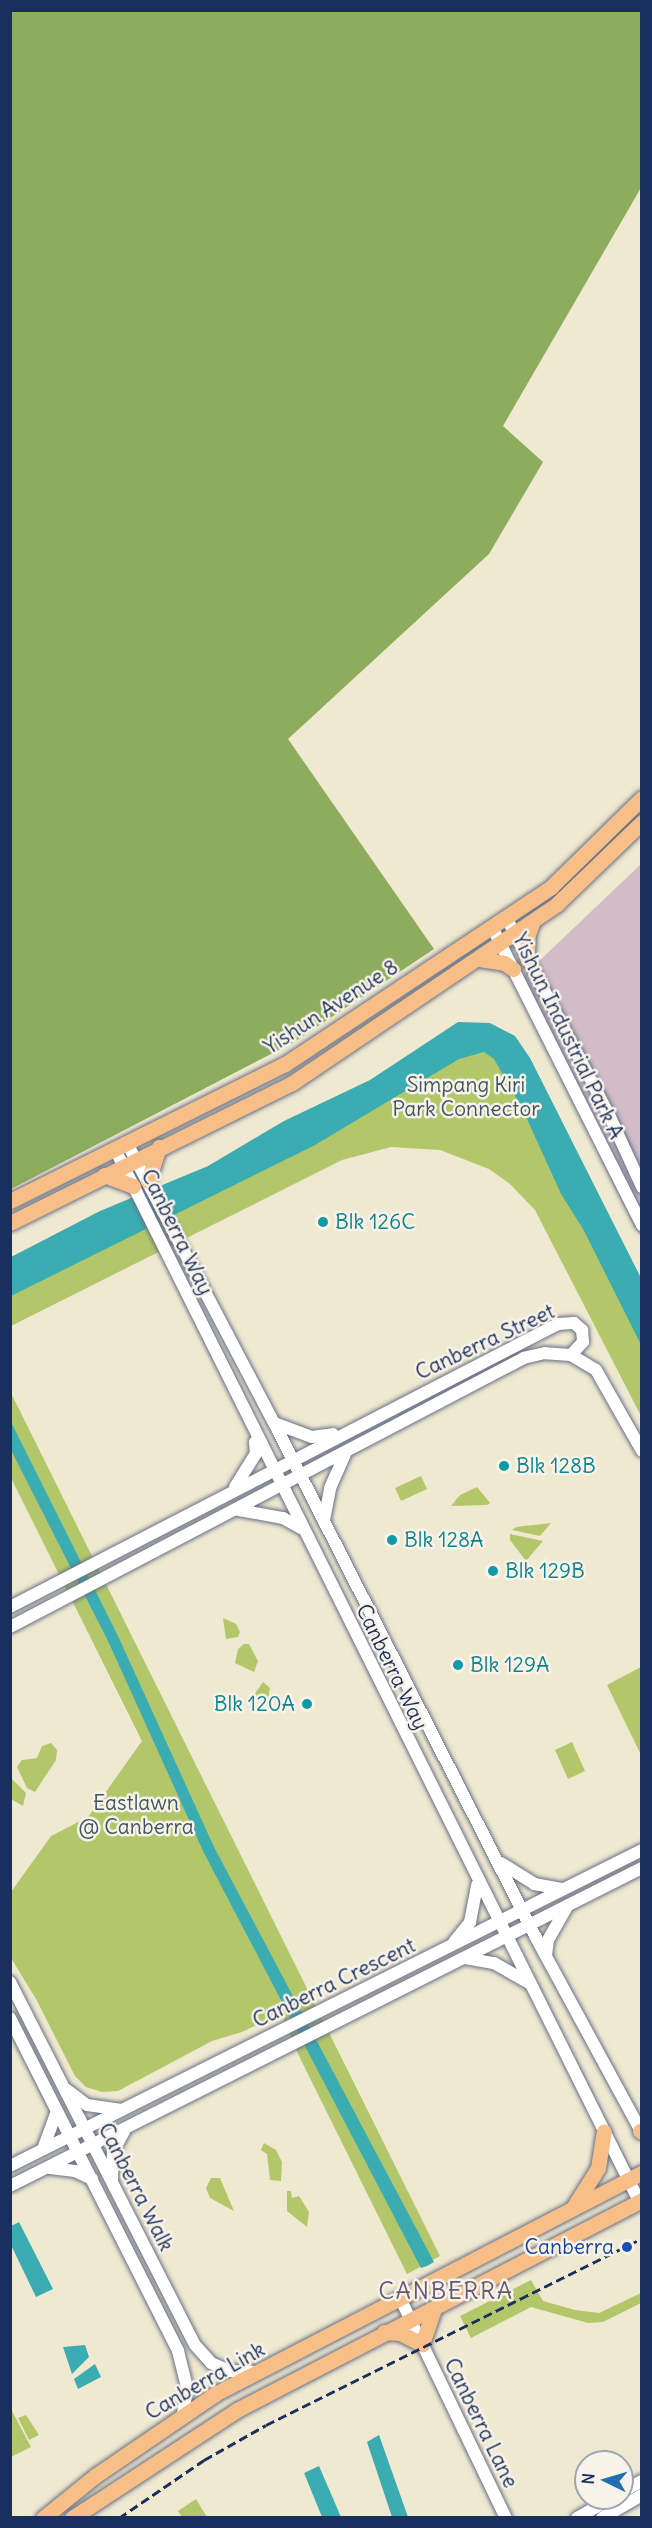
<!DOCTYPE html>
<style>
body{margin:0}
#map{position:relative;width:652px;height:2528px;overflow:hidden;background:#f0e9d1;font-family:Delius,sans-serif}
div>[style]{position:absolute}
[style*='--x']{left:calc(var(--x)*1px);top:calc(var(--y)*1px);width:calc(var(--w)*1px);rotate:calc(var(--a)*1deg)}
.industrial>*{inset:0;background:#d2bdc7}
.green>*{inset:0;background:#b3c76a}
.forest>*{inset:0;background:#8eac5e}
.water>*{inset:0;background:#3aacb2}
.roads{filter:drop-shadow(0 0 2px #667086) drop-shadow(0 0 2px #667086)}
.minor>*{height:12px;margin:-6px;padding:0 6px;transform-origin:6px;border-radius:6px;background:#fff}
.major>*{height:15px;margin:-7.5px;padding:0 7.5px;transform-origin:7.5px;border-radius:7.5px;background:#f7be87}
.rail>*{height:3px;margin-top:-1.5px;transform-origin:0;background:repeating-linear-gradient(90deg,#1b2f5e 0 9px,transparent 0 13.5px)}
.dots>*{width:16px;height:16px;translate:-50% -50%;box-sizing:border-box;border:3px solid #f7f3e8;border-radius:50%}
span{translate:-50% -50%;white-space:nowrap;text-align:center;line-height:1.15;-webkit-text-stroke:5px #f7f3e8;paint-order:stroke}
.street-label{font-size:21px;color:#1b2f5e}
.park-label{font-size:21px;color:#415561}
.culture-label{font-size:21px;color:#0d838f}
.left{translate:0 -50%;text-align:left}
.right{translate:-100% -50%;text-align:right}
.transit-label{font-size:21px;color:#164399}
.quarter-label{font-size:24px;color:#675973;letter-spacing:1.5px}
.frame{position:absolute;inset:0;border:12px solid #1b2f5e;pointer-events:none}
.north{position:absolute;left:574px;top:2450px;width:60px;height:60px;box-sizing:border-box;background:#f7f3e8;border:2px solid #9fa5b1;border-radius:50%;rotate:275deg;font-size:16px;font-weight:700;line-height:24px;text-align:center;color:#1b2f5e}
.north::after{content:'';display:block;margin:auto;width:21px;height:27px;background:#1f6fb2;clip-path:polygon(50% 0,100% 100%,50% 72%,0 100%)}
</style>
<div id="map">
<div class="industrial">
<i style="clip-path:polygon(641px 864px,641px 1238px,514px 985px)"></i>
</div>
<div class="green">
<i style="clip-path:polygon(458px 1036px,506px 1046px,641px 1318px,641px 1416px,535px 1210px,510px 1184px,489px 1169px,440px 1150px,391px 1147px,342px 1160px,11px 1326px,11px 1272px)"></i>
<i style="clip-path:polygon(11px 1393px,440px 2256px,407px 2274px,298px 2054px,281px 2013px,242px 2032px,212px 2041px,118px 2091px,102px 2092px,86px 2087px,75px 2076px,36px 1999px,11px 1958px,11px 1892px,51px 1836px,88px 1817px,142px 1741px,11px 1478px)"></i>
<i style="clip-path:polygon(421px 1476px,427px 1489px,401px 1501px,395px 1488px)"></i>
<i style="clip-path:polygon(477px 1487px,490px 1503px,487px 1505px,451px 1506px,460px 1495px)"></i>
<i style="clip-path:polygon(551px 1523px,540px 1536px,512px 1530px,516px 1527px)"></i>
<i style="clip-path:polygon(510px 1534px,543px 1541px,526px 1561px,510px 1540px)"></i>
<i style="clip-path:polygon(223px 1618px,236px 1624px,240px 1632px,238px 1637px,226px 1639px)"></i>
<i style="clip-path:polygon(244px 1644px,249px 1644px,258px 1661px,254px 1672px,235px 1663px,238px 1649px)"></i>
<i style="clip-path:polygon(641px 1667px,641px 1755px,607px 1685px)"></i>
<i style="clip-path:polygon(263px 1682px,270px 1688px,267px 1704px,254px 1695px)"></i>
<i style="clip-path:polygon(572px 1742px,585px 1771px,568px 1779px,555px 1750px)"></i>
<i style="clip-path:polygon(51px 1743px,57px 1750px,56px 1760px,35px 1792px,27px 1788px,17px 1767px,22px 1760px,37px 1758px,42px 1746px)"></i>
<i style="clip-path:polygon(11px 1778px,26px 1793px,23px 1806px,11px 1799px)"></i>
<i style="clip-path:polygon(264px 2143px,276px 2150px,282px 2162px,281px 2181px,270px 2180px,267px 2154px,261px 2150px)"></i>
<i style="clip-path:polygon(211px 2178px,220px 2178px,234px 2211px,210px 2198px,206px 2188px)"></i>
<i style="clip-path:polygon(287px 2191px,291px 2191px,292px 2198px,299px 2196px,309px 2212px,307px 2227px,287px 2211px)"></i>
<i style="clip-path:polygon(531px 2280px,543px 2301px,575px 2310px,599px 2313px,641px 2293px,641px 2303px,603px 2322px,588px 2323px,531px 2307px,471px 2338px,460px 2316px)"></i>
<i style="clip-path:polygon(10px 2407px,31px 2447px,11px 2457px,10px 2457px)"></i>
<i style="clip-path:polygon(26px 2415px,39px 2435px,29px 2440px,18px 2418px)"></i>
<i style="clip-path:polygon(196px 2499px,207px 2517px,182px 2517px,178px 2511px)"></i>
</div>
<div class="forest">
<i style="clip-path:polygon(11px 10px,641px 11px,642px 186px,503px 426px,543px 462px,489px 554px,288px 739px,434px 949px,294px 1042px,11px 1189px)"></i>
</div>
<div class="water">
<i style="clip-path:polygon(458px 1022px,490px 1023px,515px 1036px,530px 1058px,641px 1278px,641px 1345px,583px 1229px,561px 1194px,522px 1108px,494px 1059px,484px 1052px,459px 1059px,315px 1145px,11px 1296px,11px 1257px,100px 1211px,208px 1166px,284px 1121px,370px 1080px)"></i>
<i style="clip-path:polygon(10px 1420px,118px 1636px,214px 1847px,434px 2262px,427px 2266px,421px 2268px,204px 1853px,108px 1641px,11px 1450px)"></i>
<i style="clip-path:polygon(19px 2222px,53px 2289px,36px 2297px,11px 2245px,11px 2226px)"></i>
<i style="clip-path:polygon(85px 2345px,89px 2357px,72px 2374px,63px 2347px)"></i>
<i style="clip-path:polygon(95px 2364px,101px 2377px,78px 2389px,74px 2379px)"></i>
<i style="clip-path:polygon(379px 2435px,408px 2517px,392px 2517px,367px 2442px)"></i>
<i style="clip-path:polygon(319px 2466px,341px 2517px,322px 2517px,304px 2473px)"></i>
</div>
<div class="roads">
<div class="minor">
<i style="--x:506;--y:917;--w:225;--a:62.5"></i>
<i style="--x:610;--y:1117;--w:77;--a:65.4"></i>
<i style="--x:492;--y:927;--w:334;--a:63.3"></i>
<i style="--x:127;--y:1143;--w:316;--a:62.3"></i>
<i style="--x:274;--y:1423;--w:576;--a:63.03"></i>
<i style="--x:535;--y:1936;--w:224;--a:61.5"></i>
<i style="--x:115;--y:1149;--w:1175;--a:63.52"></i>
<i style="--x:571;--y:1355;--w:29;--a:31"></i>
<i style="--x:596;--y:1370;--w:93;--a:60.4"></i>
<i style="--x:274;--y:1423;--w:40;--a:20.2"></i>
<i style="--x:312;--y:1437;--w:21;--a:-8"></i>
<i style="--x:235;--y:1487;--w:39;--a:-58"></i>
<i style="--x:256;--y:1454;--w:12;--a:-95"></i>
<i style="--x:239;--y:1510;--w:45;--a:10.3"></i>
<i style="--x:283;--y:1518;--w:21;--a:29"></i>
<i style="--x:324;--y:1520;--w:33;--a:-79"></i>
<i style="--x:330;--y:1488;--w:36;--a:-66"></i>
<i style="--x:10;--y:1607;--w:617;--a:-27.31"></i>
<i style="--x:558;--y:1324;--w:16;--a:-4"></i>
<i style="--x:574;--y:1323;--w:11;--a:41"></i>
<i style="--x:582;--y:1330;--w:12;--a:85"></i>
<i style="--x:583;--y:1342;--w:18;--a:133"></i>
<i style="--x:571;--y:1355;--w:26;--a:-176"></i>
<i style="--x:545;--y:1353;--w:22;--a:167"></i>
<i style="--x:524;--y:1358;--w:580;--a:152.37"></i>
<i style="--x:501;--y:1863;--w:39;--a:32"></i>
<i style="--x:534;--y:1884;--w:28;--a:10"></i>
<i style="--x:454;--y:1942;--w:26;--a:-51"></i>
<i style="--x:470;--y:1922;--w:38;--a:-79"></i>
<i style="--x:546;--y:1956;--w:16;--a:-83"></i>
<i style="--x:548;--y:1940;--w:40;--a:-60.3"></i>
<i style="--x:465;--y:1958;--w:29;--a:10"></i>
<i style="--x:494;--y:1963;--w:40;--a:29.7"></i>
<i style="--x:10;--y:1982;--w:407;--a:63"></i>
<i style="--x:195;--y:2345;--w:24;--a:48"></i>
<i style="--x:211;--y:2363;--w:21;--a:23"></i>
<i style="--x:230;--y:2371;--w:27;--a:2"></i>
<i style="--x:10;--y:2018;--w:373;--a:63.2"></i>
<i style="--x:178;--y:2351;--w:38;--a:76"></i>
<i style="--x:187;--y:2388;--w:25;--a:99"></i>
<i style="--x:67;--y:2090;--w:25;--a:37"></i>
<i style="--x:87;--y:2105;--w:35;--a:8"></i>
<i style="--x:43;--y:2149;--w:40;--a:-69.8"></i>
<i style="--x:10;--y:2166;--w:707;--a:-26.57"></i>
<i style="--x:50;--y:2168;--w:25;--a:7"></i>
<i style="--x:75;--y:2171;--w:19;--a:25"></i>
<i style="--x:112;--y:2179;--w:27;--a:-88"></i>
<i style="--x:113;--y:2152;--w:24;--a:-62"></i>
<i style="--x:10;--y:2186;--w:707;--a:-26.71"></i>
<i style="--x:401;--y:2300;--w:242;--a:64.3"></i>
<i style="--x:622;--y:2492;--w:23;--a:-29"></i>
<i style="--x:577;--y:2518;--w:40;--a:-29.7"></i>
<i style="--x:602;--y:2518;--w:46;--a:-29.9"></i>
</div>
<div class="major">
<i style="--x:527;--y:958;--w:24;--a:-88"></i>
<i style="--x:528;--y:934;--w:14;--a:-69"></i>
<i style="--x:479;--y:959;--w:25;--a:9"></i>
<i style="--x:504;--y:963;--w:11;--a:34"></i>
<i style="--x:104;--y:1175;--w:31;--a:21"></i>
<i style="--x:148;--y:1181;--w:36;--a:-72"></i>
<i style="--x:10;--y:1201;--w:307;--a:-26.5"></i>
<i style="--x:285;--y:1064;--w:320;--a:-33.6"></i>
<i style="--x:551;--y:887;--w:127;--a:-44.4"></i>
<i style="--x:10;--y:1223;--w:315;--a:-26.4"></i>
<i style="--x:292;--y:1083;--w:320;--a:-34"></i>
<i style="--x:557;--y:904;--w:118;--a:-44"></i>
<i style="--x:640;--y:2131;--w:2;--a:27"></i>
<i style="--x:574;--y:2206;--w:45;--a:-57.7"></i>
<i style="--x:598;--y:2168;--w:37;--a:-81"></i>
<i style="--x:384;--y:2332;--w:16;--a:4"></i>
<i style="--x:400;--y:2333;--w:25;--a:27"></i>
<i style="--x:422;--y:2344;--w:37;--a:-71"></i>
<i style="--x:43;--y:2518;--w:67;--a:-38.9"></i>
<i style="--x:95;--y:2476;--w:145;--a:-34.3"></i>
<i style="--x:215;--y:2394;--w:481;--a:-27.4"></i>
<i style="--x:72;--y:2518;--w:197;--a:-33.2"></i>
<i style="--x:237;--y:2410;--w:456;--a:-27.4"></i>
</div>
</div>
<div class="rail">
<i style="--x:119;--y:2518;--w:103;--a:-34.3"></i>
<i style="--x:204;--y:2460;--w:71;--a:-29.4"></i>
<i style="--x:266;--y:2425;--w:420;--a:-26.4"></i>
</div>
<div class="dots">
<i style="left:323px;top:1222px;background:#0f9aa8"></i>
<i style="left:504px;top:1466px;background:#0f9aa8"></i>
<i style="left:392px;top:1540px;background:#0f9aa8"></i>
<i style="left:493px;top:1571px;background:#0f9aa8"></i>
<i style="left:458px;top:1665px;background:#0f9aa8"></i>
<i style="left:307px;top:1704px;background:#0f9aa8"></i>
<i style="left:627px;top:2247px;background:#1a4fb4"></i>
</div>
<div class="street-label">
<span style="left:331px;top:1007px;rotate:-33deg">Yishun Avenue 8</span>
<span style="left:568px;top:1036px;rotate:64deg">Yishun Industrial Park A</span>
<span style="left:177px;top:1232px;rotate:64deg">Canberra Way</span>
<span style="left:485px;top:1342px;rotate:-25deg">Canberra Street</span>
<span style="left:392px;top:1667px;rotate:64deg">Canberra Way</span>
<span style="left:334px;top:1983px;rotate:-26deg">Canberra Crescent</span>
<span style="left:136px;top:2187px;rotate:63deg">Canberra Walk</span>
<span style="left:205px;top:2381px;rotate:-30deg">Canberra Link</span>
<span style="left:481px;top:2423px;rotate:64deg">Canberra Lane</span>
</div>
<div class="park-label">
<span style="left:466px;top:1097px">Simpang Kiri<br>Park Connector</span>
<span style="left:136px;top:1815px">Eastlawn<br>@ Canberra</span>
</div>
<div class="culture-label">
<span class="left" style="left:335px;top:1222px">Blk 126C</span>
<span class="left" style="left:516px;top:1466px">Blk 128B</span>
<span class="left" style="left:404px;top:1540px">Blk 128A</span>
<span class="left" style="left:505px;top:1571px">Blk 129B</span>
<span class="left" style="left:470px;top:1665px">Blk 129A</span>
<span class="right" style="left:295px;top:1704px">Blk 120A</span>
</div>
<div class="transit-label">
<span class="right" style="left:614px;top:2247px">Canberra</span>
</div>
<div class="quarter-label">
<span style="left:446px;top:2291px">CANBERRA</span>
</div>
<div class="frame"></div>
<div class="north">N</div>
</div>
